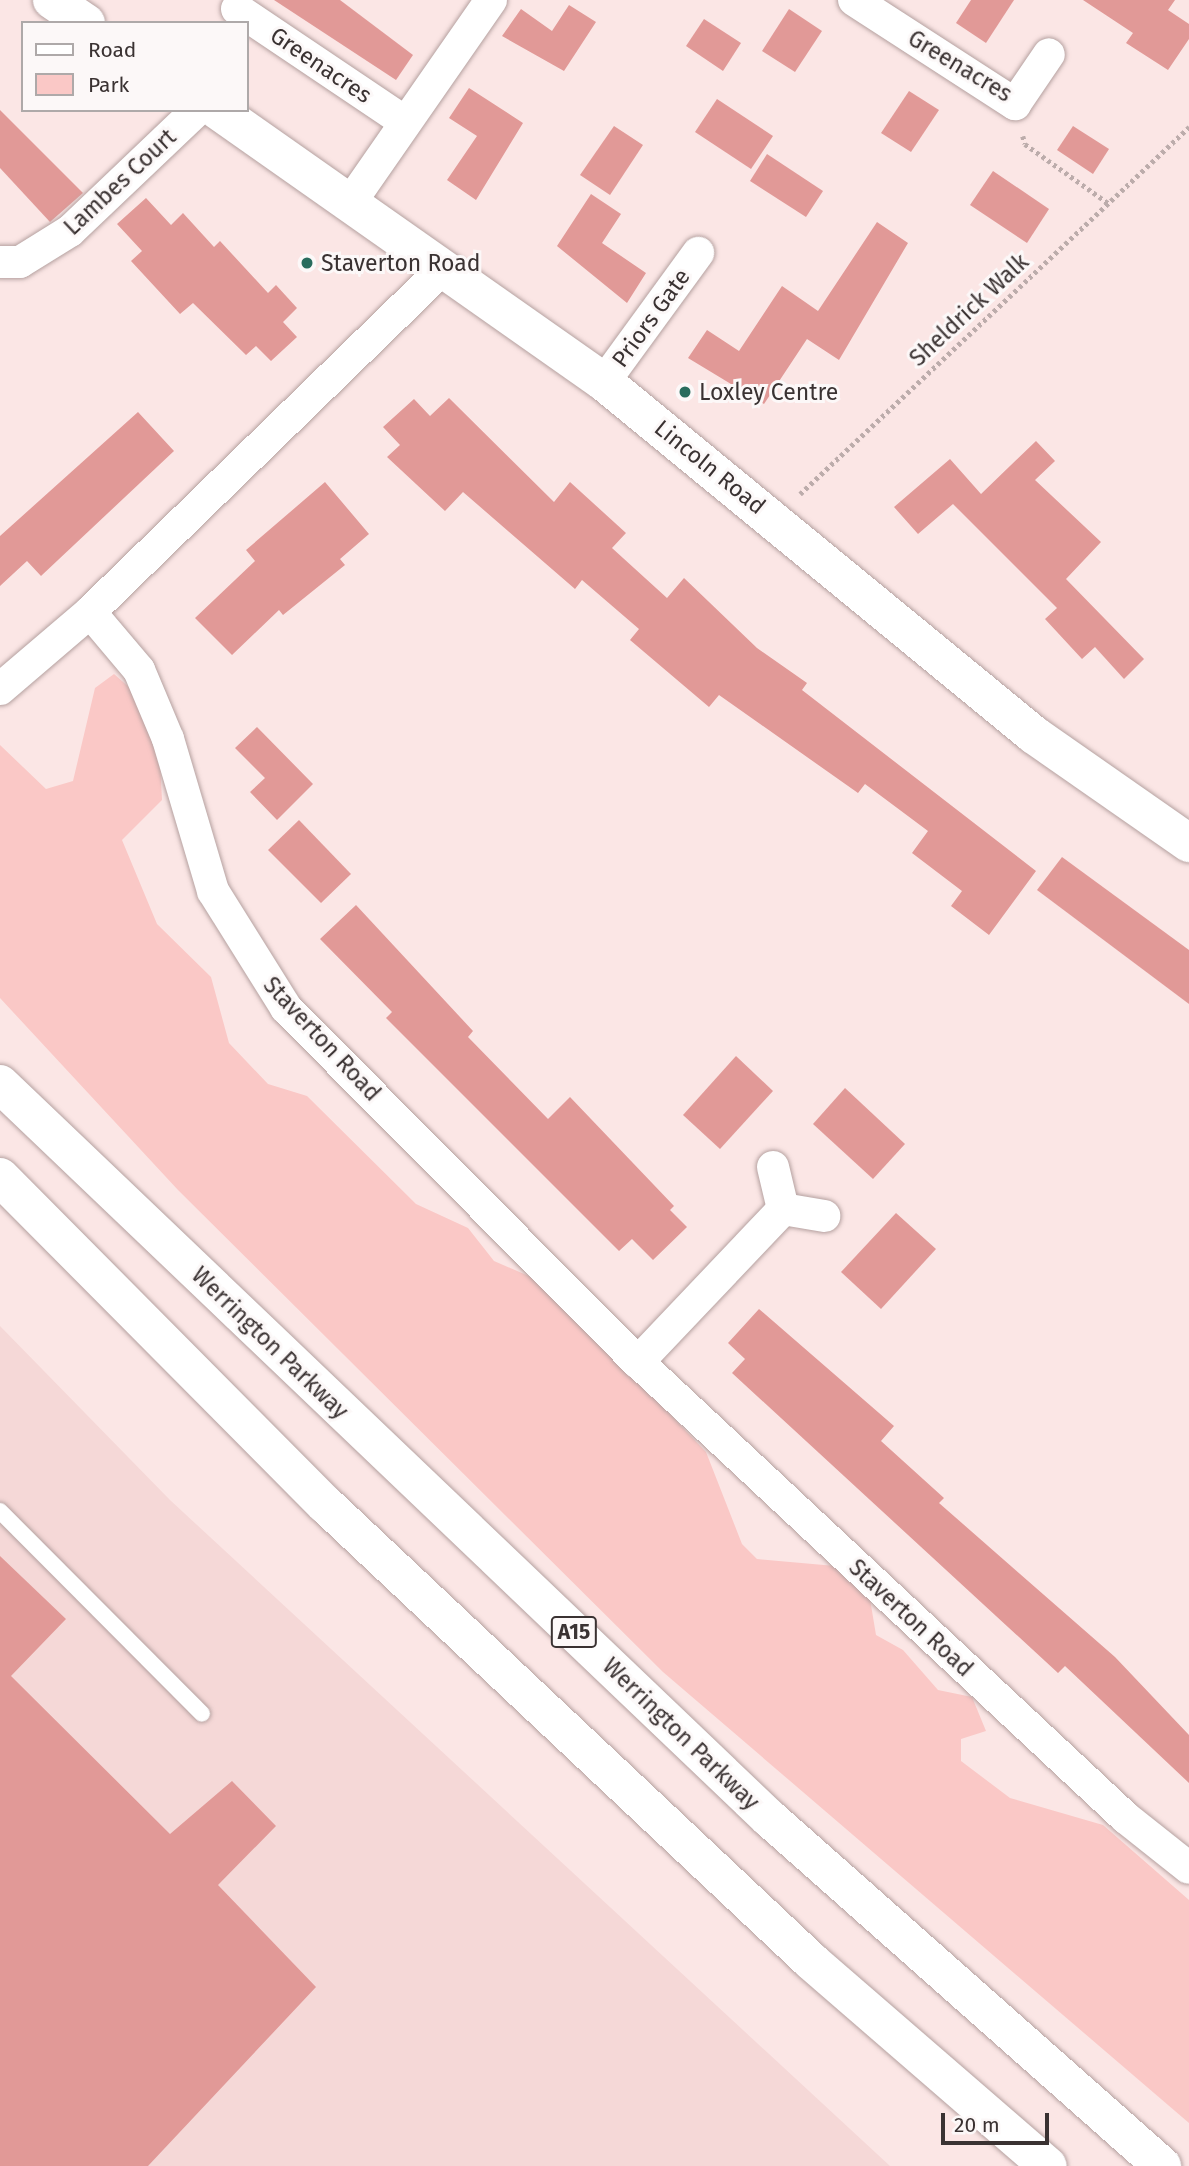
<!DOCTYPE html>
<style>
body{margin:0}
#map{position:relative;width:1189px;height:2166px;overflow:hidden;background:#fbe6e5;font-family:"Fira Sans",sans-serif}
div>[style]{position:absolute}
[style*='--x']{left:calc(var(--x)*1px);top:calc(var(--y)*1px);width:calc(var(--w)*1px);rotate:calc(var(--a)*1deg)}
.built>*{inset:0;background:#f5d8d7}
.green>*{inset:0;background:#fac8c6}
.building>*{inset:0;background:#e19997}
.path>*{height:4.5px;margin-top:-2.25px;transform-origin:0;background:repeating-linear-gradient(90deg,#bcacab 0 3.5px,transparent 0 7px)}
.roads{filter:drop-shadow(0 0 2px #b5a1a0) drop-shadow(0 0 2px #b5a1a0)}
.lane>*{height:16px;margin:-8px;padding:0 8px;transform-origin:8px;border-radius:8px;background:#fff}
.street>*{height:32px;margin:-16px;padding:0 16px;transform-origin:16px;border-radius:16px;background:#fff}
.secondary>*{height:38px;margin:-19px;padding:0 19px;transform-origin:19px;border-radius:19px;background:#fff}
.highway>*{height:38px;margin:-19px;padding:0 19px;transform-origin:19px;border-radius:19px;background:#fff}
.dots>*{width:19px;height:19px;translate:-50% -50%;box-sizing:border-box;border:4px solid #fcf8f8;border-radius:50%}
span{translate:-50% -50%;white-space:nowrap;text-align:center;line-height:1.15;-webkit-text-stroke:6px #fcf8f8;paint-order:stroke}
.shield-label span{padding:2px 5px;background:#fcf8f8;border:2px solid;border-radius:5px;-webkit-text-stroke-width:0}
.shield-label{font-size:21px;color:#3a3232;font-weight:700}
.street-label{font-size:23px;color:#3a3232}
.poi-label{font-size:23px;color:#3a3232}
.left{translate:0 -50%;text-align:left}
.legend{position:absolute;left:21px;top:21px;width:228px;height:91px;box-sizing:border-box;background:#fcf8f8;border:2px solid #aea9a9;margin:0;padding:9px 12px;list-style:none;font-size:21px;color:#3a3232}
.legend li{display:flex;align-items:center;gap:14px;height:35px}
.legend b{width:35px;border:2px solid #aea9a9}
.scale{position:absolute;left:941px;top:2113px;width:108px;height:32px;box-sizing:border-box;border:4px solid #3a3232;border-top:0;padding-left:9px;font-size:21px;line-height:24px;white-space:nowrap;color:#3a3232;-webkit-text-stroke:5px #fcf8f8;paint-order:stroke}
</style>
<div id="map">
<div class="built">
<i style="clip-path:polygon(0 1326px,170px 1500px,890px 2166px,0 2166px)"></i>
</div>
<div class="green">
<i style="clip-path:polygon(114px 674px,140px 697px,159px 742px,162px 800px,122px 840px,157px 924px,211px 977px,229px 1043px,268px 1084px,307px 1096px,416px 1204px,468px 1228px,494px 1261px,538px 1280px,578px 1318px,706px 1452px,742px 1544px,757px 1559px,835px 1566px,870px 1599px,876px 1635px,903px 1650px,938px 1690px,972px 1697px,986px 1731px,961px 1739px,961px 1761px,1010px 1798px,1103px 1825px,1189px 1900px,1189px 2123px,663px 1672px,178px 1190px,0 998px,0 745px,46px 789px,73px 781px,95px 688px)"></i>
</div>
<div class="building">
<i style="clip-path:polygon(274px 0,340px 0,413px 55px,396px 80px)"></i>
<i style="clip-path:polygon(971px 0,1014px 0,986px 43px,956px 23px)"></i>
<i style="clip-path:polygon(1083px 0,1175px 0,1168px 10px,1189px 24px,1189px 39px,1168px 70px,1126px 43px,1133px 33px)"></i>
<i style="clip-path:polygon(569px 5px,596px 22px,564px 71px,502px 36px,521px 9px,552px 31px)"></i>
<i style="clip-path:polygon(789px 9px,822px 31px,795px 72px,762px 51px)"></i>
<i style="clip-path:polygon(704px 19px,741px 43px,723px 71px,686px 46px)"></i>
<i style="clip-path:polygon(469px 88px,523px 123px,476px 200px,447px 180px,477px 136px,449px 118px)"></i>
<i style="clip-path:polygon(909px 91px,939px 110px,911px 152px,881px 133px)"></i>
<i style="clip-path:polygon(717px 99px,773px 136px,751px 169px,695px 132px)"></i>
<i style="clip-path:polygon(0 110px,83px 193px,50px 222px,0 168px)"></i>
<i style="clip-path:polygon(614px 126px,643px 145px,610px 195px,580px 175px)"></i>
<i style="clip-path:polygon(1073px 126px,1109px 149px,1093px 174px,1057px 150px)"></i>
<i style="clip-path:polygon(767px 154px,823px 191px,806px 217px,750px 181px)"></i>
<i style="clip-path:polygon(993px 171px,1049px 209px,1027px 243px,970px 205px)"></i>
<i style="clip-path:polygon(591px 194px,621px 214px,602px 243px,646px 273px,627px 303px,557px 246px)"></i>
<i style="clip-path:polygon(146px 198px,171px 225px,183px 213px,214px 247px,220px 241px,268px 293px,276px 285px,297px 308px,283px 322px,297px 337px,271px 361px,256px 346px,246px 355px,193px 303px,180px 314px,131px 261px,142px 251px,117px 224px)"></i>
<i style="clip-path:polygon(877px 222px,908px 243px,839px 360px,807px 339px,764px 404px,688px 358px,707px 330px,739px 351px,782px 286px,818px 311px)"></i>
<i style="clip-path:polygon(449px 398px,554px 502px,570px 482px,626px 533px,612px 548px,667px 598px,684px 578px,757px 648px,807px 683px,802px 690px,1036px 871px,989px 935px,951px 906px,962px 891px,912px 853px,928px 831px,865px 784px,858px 793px,719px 695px,709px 707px,630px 640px,639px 629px,582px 580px,575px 589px,463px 492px,445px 511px,387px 457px,400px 445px,383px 427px,414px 399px,430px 416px)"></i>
<i style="clip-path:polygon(138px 412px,174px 451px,41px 576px,27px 561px,0 586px,0 536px)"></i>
<i style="clip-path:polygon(1036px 441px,1055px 461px,1035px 480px,1101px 542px,1066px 579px,1144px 659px,1124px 679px,1095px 647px,1082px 659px,1045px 619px,1057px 608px,953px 504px,918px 534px,894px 507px,950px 459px,981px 494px)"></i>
<i style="clip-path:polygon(325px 482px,369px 534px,340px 559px,345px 565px,283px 615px,279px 610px,232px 655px,195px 618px,255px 561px,246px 550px)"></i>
<i style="clip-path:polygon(257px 727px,313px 784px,277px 820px,250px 792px,265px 778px,235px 748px)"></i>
<i style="clip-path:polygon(299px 820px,351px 874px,321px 903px,268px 850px)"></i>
<i style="clip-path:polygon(1062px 857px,1189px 950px,1189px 1004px,1037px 890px)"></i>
<i style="clip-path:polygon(356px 905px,473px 1031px,468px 1037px,548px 1119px,570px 1097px,674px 1206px,670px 1210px,687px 1227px,653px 1260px,632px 1239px,619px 1251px,386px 1018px,392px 1012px,320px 939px)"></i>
<i style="clip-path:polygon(736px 1056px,773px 1091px,720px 1149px,683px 1115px)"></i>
<i style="clip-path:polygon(845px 1088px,905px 1144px,873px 1179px,813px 1124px)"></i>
<i style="clip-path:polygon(896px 1213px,936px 1249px,881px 1309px,841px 1272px)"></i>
<i style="clip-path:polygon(759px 1309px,894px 1426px,881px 1441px,944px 1498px,939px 1503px,1115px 1657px,1189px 1735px,1189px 1783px,1065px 1666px,1058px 1673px,732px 1373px,745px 1359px,728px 1343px)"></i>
<i style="clip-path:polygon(0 1556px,66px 1619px,11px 1676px,170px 1834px,232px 1781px,276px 1826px,218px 1885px,316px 1987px,148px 2166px,0 2166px)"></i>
</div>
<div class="path">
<i style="--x:1023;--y:136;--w:8;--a:76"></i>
<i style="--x:1025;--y:144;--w:102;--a:35.4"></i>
<i style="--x:800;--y:494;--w:535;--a:-43.33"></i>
</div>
<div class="roads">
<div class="lane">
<i style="--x:0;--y:1511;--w:286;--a:45.1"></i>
</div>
<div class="street">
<i style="--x:854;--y:0;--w:192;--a:32.9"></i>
<i style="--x:1015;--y:104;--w:60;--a:-55.8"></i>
<i style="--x:237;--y:9;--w:202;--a:33.9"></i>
<i style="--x:350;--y:203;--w:247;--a:-55.2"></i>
<i style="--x:0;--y:262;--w:20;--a:0"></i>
<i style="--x:20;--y:262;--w:59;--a:-31.8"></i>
<i style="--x:70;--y:231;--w:175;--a:-43.6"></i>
<i style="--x:604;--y:382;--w:160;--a:-53.9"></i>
<i style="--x:90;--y:612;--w:76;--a:49.8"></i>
<i style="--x:139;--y:670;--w:75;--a:67.2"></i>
<i style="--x:168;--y:739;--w:159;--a:73.5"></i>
<i style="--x:213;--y:891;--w:138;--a:58"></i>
<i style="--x:286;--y:1008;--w:499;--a:45.2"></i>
<i style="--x:638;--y:1362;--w:668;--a:43.06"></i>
<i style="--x:1126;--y:1818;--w:80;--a:38.4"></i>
<i style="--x:0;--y:689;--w:118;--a:-40.5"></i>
<i style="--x:90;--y:612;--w:494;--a:-44.2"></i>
<i style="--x:773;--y:1167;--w:43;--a:76.6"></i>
<i style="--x:783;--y:1209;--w:42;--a:9.7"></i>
<i style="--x:638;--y:1362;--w:211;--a:-46.5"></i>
</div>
<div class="secondary">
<i style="--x:52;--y:0;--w:41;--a:34.1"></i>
<i style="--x:217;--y:110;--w:473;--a:35.1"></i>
<i style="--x:604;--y:382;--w:556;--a:39.38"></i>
<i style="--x:1034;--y:735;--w:189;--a:34.9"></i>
</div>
<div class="highway">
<i style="--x:0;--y:1084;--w:1063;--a:43.67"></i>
<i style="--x:769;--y:1818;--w:525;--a:41.52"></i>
<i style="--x:0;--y:1177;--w:462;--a:45.2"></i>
<i style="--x:326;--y:1505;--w:666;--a:43.23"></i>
<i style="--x:811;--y:1961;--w:313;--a:40.9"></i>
</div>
</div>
<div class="dots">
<i style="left:307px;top:263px;background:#296c5d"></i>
<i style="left:685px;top:392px;background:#296c5d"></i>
</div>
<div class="shield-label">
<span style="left:574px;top:1632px">A15</span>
</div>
<div class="street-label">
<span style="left:321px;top:65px;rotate:34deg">Greenacres</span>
<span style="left:960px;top:66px;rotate:31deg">Greenacres</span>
<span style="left:120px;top:182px;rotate:-43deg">Lambes Court</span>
<span style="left:969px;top:310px;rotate:-43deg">Sheldrick Walk</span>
<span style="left:651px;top:318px;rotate:-54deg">Priors Gate</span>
<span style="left:710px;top:467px;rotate:39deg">Lincoln Road</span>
<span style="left:322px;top:1039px;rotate:47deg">Staverton Road</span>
<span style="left:270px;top:1343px;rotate:44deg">Werrington Parkway</span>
<span style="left:911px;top:1618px;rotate:43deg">Staverton Road</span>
<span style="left:681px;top:1734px;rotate:44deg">Werrington Parkway</span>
</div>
<div class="poi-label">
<span class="left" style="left:321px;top:263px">Staverton Road</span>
<span class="left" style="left:699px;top:392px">Loxley Centre</span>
</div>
<ul class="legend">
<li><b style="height:9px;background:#fff"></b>Road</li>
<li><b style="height:19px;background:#fac8c6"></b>Park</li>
</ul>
<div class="scale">20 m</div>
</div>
